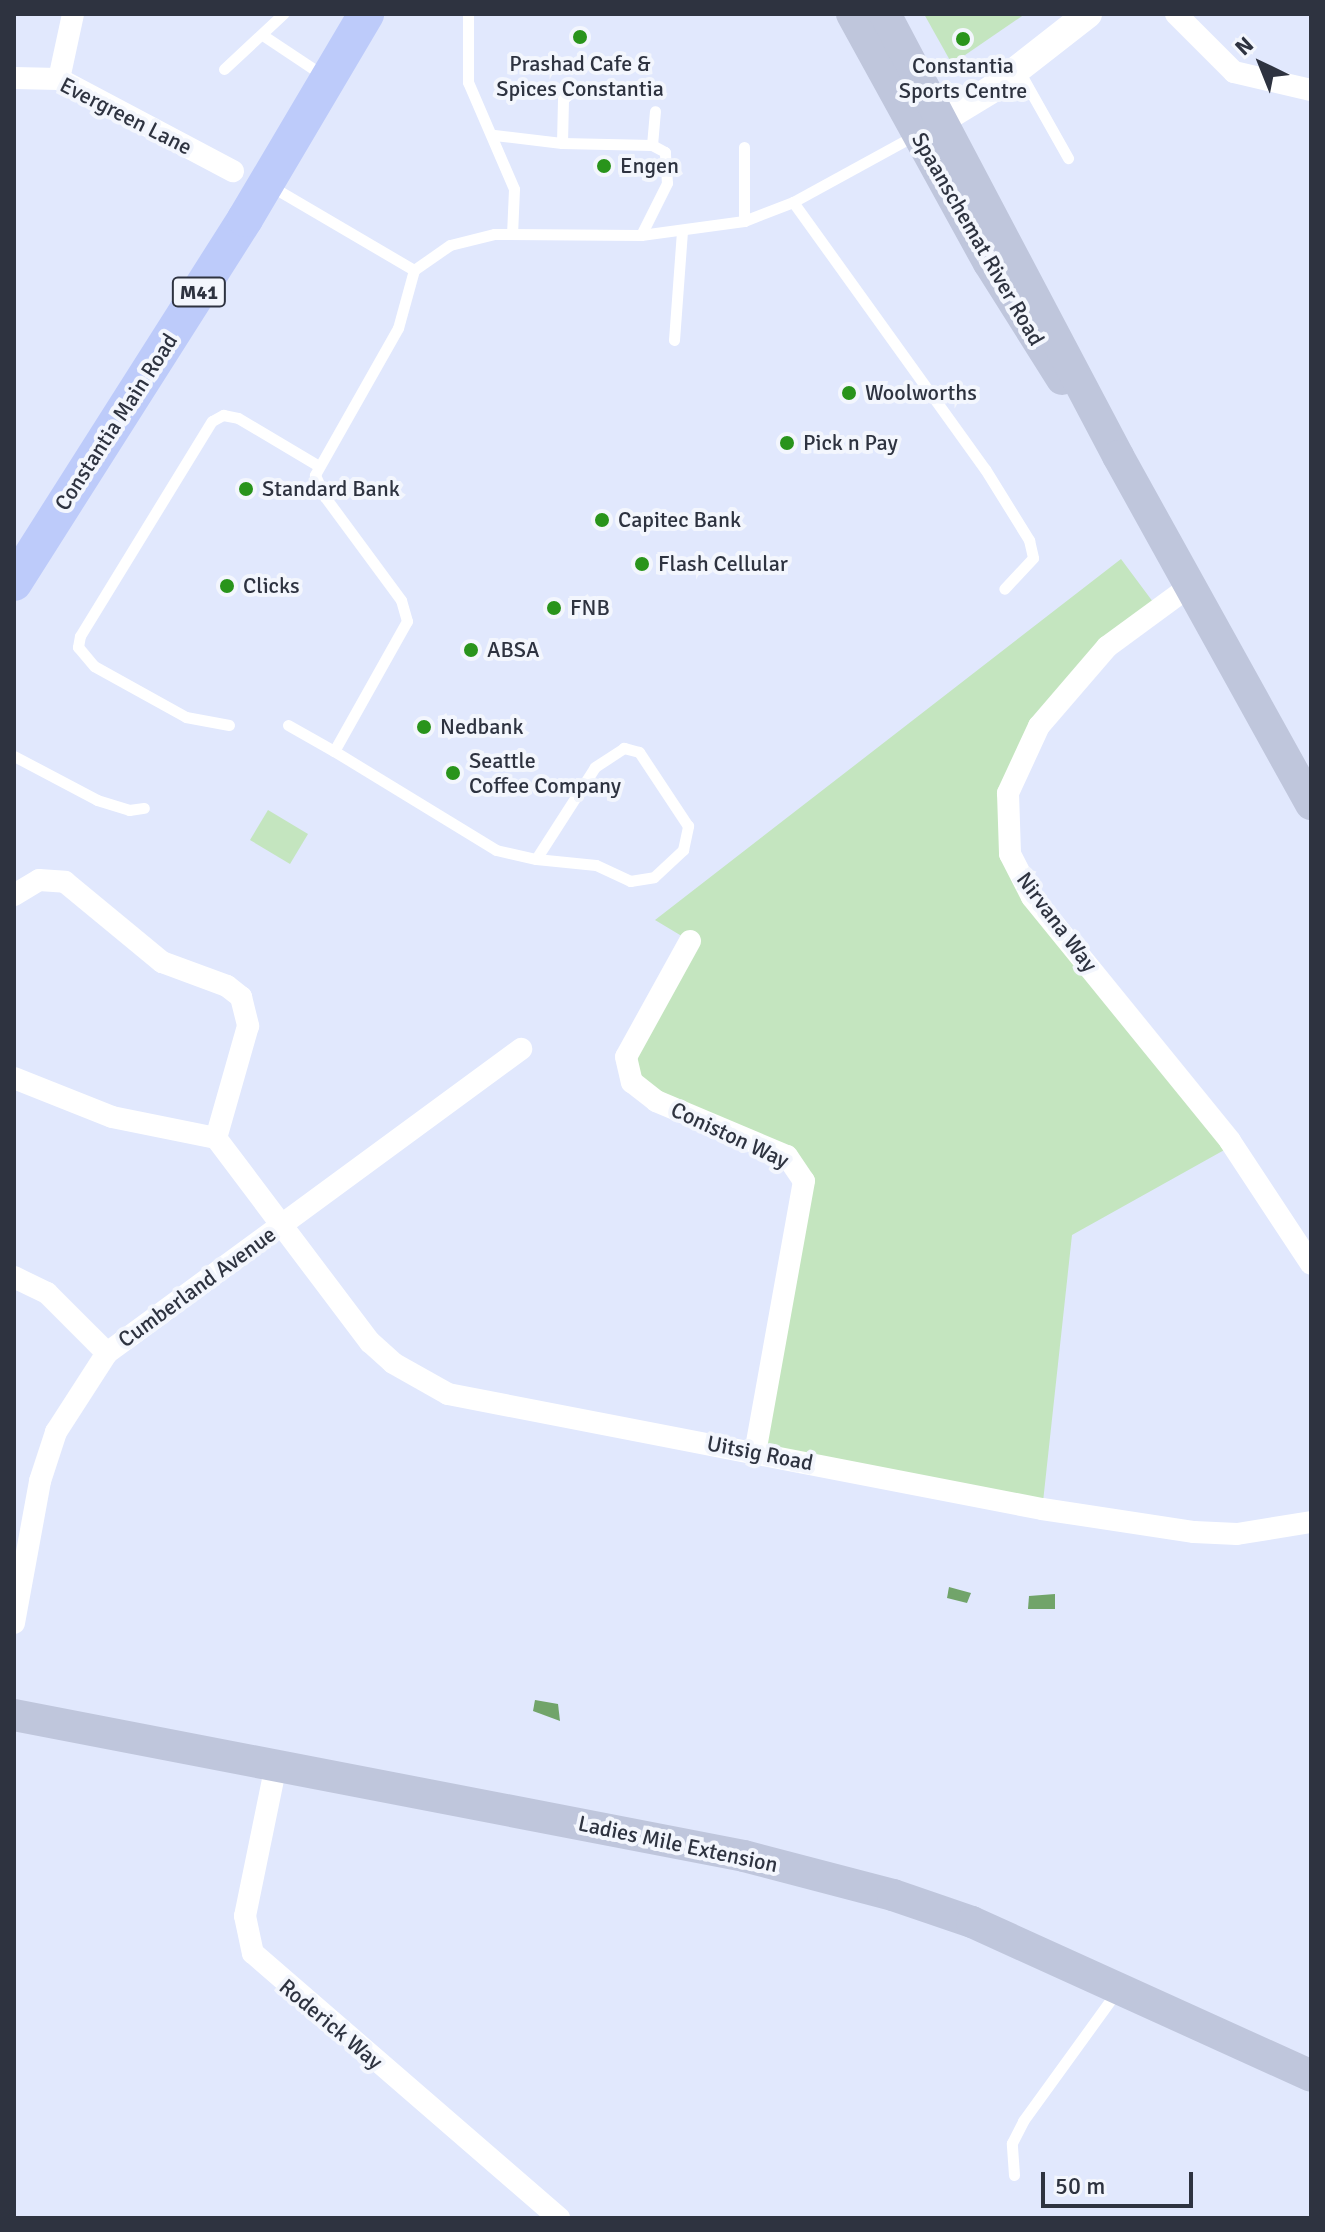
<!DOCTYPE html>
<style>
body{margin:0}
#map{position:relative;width:1325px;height:2232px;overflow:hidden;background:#e1e8fd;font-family:Signika,sans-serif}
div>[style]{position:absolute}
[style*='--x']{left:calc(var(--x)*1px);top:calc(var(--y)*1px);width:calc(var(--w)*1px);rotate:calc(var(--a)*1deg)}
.green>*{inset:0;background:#c4e5bf}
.water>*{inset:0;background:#71a46a}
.service>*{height:11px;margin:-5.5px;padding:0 5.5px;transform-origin:5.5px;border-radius:5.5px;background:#fff}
.minor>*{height:22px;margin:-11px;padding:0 11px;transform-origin:11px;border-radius:11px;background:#fff}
.tertiary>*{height:28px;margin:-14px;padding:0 14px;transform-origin:14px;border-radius:14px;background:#fff}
.secondary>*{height:32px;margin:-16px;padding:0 16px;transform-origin:16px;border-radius:16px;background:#bfc6dc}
.primary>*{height:36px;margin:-18px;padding:0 18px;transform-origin:18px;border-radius:18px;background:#bdcbfa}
.dots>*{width:22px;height:22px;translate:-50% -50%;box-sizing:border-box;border:4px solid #f3f6fd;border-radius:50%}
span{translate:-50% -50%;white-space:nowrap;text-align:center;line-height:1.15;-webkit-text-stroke:8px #f3f6fd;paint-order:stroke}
.shield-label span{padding:2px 6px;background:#f3f6fd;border:2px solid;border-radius:6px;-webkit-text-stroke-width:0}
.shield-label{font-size:20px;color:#2e3340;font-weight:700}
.poi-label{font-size:22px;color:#2e3340}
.left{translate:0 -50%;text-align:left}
.street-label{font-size:22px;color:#2e3340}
.frame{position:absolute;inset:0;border:16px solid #2e3340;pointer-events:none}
.north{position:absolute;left:1221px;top:24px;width:80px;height:80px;-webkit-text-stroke:6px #f3f6fd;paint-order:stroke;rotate:317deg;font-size:22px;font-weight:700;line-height:32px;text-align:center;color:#2e3340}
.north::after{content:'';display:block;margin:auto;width:28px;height:36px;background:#2e3340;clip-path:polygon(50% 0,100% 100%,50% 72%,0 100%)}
.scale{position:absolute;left:1041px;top:2172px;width:152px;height:36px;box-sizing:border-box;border:4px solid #2e3340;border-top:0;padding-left:10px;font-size:24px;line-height:28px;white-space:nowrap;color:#2e3340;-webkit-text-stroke:6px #f3f6fd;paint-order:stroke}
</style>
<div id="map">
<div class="green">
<i style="clip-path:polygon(924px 14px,1025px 14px,952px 64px)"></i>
<i style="clip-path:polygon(1121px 559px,1156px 606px,1130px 624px,1020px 768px,1013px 856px,1235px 1144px,1072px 1235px,1043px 1502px,755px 1452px,802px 1172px,656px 1101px,628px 1071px,690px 941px,655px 920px)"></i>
<i style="clip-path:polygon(268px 810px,308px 834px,290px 864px,250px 840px)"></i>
</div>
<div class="water">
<i style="clip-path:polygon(949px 1587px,971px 1593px,967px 1603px,947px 1598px)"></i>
<i style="clip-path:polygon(1055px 1594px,1055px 1609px,1028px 1609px,1029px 1596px)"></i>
<i style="clip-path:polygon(535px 1700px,558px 1704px,560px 1721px,533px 1711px)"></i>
</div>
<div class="service">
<i style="--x:468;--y:14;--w:68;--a:90"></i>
<i style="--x:468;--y:82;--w:116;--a:66.7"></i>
<i style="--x:514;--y:189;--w:45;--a:92.5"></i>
<i style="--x:264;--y:36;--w:72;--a:33.7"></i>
<i style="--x:224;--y:69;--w:81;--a:-43"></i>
<i style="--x:1019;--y:71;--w:100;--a:60.6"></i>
<i style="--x:494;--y:135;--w:68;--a:6.7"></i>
<i style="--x:562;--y:143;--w:44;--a:-88.7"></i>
<i style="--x:563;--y:99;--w:14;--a:-39"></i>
<i style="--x:562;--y:143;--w:90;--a:1.3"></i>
<i style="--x:652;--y:145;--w:34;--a:-85"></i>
<i style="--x:269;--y:185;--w:168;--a:30.4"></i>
<i style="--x:414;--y:270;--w:44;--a:-34.8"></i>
<i style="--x:450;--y:245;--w:45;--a:-14"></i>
<i style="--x:494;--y:234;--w:147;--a:0.4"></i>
<i style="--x:641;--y:235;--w:104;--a:-7.7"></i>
<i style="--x:744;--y:221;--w:53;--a:-21.2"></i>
<i style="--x:793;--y:202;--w:141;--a:-28.7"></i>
<i style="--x:793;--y:202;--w:329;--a:54.3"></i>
<i style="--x:985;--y:469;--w:84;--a:58.2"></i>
<i style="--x:1029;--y:540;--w:18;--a:77"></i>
<i style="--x:1033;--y:558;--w:42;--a:133.1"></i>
<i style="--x:744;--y:221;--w:74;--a:-90"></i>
<i style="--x:641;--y:235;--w:58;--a:-63.4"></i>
<i style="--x:667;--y:183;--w:31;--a:-94"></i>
<i style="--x:665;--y:152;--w:15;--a:-152"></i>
<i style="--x:414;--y:270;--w:60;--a:105.4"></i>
<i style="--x:398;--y:328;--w:169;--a:119.5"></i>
<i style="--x:315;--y:475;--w:24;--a:66"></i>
<i style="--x:325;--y:497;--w:128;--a:53.6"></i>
<i style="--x:401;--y:600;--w:22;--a:74"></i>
<i style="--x:407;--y:621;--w:149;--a:119.3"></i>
<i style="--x:334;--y:751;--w:190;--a:31.4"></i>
<i style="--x:496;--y:850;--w:41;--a:12.7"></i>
<i style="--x:536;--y:859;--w:60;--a:5.7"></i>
<i style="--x:596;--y:865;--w:38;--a:25"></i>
<i style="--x:630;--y:881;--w:24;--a:-9"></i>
<i style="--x:654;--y:877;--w:40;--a:-43"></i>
<i style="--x:683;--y:850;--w:25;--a:-78"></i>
<i style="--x:688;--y:826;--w:89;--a:-123.5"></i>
<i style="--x:639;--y:752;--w:16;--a:-165"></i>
<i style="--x:624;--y:748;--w:35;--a:147"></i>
<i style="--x:595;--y:767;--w:109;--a:122.7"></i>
<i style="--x:674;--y:340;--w:109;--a:-85.8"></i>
<i style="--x:229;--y:725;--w:44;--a:-169.5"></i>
<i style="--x:186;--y:717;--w:105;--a:-151"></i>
<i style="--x:94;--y:666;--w:25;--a:-130"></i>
<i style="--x:78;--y:647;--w:11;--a:-80"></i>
<i style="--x:80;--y:636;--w:252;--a:-58.5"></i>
<i style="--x:212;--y:421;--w:13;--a:-29"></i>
<i style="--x:223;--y:415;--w:15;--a:11"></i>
<i style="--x:238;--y:418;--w:92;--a:30.7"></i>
<i style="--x:288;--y:725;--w:53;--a:29.5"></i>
<i style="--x:14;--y:756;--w:94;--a:27.9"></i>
<i style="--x:97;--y:800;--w:34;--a:17"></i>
<i style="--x:129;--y:810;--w:15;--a:-8"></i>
<i style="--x:1014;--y:2175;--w:32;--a:-94"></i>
<i style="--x:1012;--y:2143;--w:25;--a:-63"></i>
<i style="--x:1023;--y:2121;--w:162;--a:-54.1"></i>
</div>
<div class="minor">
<i style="--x:1176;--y:14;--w:82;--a:45"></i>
<i style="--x:1234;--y:72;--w:79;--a:13.2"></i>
<i style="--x:14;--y:78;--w:45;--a:1.3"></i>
<i style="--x:59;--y:79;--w:197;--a:27.9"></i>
<i style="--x:59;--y:79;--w:66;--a:-77.8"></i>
<i style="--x:1190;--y:586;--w:103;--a:143.7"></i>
<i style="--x:1107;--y:647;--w:104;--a:130.7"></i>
<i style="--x:1039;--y:726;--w:74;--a:114.8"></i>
<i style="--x:1008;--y:793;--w:61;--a:88.1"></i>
<i style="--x:1010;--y:854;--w:48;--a:62.9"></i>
<i style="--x:1032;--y:897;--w:314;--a:50.9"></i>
<i style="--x:1230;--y:1141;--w:147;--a:56.6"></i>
<i style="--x:14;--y:895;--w:29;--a:-31"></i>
<i style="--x:39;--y:880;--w:26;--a:4"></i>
<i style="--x:65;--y:882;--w:126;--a:39.5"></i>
<i style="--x:162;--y:962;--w:69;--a:20.3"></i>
<i style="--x:227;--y:986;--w:18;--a:38"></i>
<i style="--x:241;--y:997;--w:30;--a:76"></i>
<i style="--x:248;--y:1026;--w:116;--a:105.9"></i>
<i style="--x:690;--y:941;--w:132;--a:118.9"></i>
<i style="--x:626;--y:1057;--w:26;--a:77"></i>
<i style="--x:632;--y:1082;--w:31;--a:38"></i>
<i style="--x:656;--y:1101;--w:142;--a:22.8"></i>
<i style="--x:787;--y:1156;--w:30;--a:56"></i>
<i style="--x:804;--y:1181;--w:275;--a:100.2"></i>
<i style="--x:14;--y:1078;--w:105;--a:21.7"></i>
<i style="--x:112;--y:1117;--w:106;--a:11.4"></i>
<i style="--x:216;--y:1138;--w:256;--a:53"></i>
<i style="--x:370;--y:1342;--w:31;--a:42"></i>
<i style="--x:393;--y:1363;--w:63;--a:29.4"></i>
<i style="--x:448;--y:1394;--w:605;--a:10.96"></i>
<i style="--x:1042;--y:1509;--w:154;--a:8.6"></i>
<i style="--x:1194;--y:1532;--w:43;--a:2.7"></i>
<i style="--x:1237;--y:1534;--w:75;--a:-9.2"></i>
<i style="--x:14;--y:1277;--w:37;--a:26"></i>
<i style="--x:47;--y:1293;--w:85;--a:45"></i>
<i style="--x:14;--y:1623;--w:144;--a:-79.6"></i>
<i style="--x:40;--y:1481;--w:52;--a:-71.9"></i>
<i style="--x:56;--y:1432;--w:94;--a:-57.2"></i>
<i style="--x:107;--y:1353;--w:514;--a:-36.29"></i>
<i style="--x:276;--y:1765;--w:154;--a:101.6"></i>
<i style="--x:245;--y:1916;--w:38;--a:78"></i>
<i style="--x:253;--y:1953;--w:405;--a:40.9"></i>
</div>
<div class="tertiary">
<i style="--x:923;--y:131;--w:81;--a:-31.3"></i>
<i style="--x:992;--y:89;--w:122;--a:-38"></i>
</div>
<div class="secondary">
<i style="--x:852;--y:14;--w:284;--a:61.2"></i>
<i style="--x:989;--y:263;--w:137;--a:57.8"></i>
<i style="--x:885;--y:14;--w:500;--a:62.2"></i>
<i style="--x:1118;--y:456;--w:398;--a:61"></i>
<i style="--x:14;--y:1715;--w:743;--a:10.93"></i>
<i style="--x:744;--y:1856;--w:154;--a:14.7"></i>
<i style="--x:893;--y:1895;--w:83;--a:18.9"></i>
<i style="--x:972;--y:1922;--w:372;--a:24.4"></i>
</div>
<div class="primary">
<i style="--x:14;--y:583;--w:431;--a:-57.6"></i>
<i style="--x:245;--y:219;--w:238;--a:-59.4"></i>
</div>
<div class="dots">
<i style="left:580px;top:37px;background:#29941b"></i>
<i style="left:963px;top:39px;background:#29941b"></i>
<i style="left:604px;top:166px;background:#29941b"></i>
<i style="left:849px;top:393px;background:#29941b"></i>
<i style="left:787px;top:443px;background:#29941b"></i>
<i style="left:246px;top:489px;background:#29941b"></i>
<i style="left:602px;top:520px;background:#29941b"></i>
<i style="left:642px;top:564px;background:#29941b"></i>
<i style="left:227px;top:586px;background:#29941b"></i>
<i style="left:554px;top:608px;background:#29941b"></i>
<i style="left:471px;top:650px;background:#29941b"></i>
<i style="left:424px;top:727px;background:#29941b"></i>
<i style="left:453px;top:773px;background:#29941b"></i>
</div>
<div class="shield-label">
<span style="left:199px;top:292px">M41</span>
</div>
<div class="poi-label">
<span style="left:580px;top:76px">Prashad Cafe &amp;<br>Spices Constantia</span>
<span style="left:963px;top:78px">Constantia<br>Sports Centre</span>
<span class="left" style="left:620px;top:166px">Engen</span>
<span class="left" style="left:865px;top:393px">Woolworths</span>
<span class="left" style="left:803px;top:443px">Pick n Pay</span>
<span class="left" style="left:262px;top:489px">Standard Bank</span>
<span class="left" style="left:618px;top:520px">Capitec Bank</span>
<span class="left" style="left:658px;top:564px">Flash Cellular</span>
<span class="left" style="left:243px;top:586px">Clicks</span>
<span class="left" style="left:570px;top:608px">FNB</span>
<span class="left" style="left:487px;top:650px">ABSA</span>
<span class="left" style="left:440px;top:727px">Nedbank</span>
<span class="left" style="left:469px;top:773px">Seattle<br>Coffee Company</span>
</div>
<div class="street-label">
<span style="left:126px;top:116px;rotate:27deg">Evergreen Lane</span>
<span style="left:978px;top:239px;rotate:60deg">Spaanschemat River Road</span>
<span style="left:116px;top:422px;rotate:-57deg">Constantia Main Road</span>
<span style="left:1057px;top:922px;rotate:53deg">Nirvana Way</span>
<span style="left:730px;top:1135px;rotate:25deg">Coniston Way</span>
<span style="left:197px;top:1287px;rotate:-36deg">Cumberland Avenue</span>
<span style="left:760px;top:1453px;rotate:11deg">Uitsig Road</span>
<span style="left:678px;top:1844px;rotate:12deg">Ladies Mile Extension</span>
<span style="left:331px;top:2024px;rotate:40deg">Roderick Way</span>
</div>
<div class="frame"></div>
<div class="north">N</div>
<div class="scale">50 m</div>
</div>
